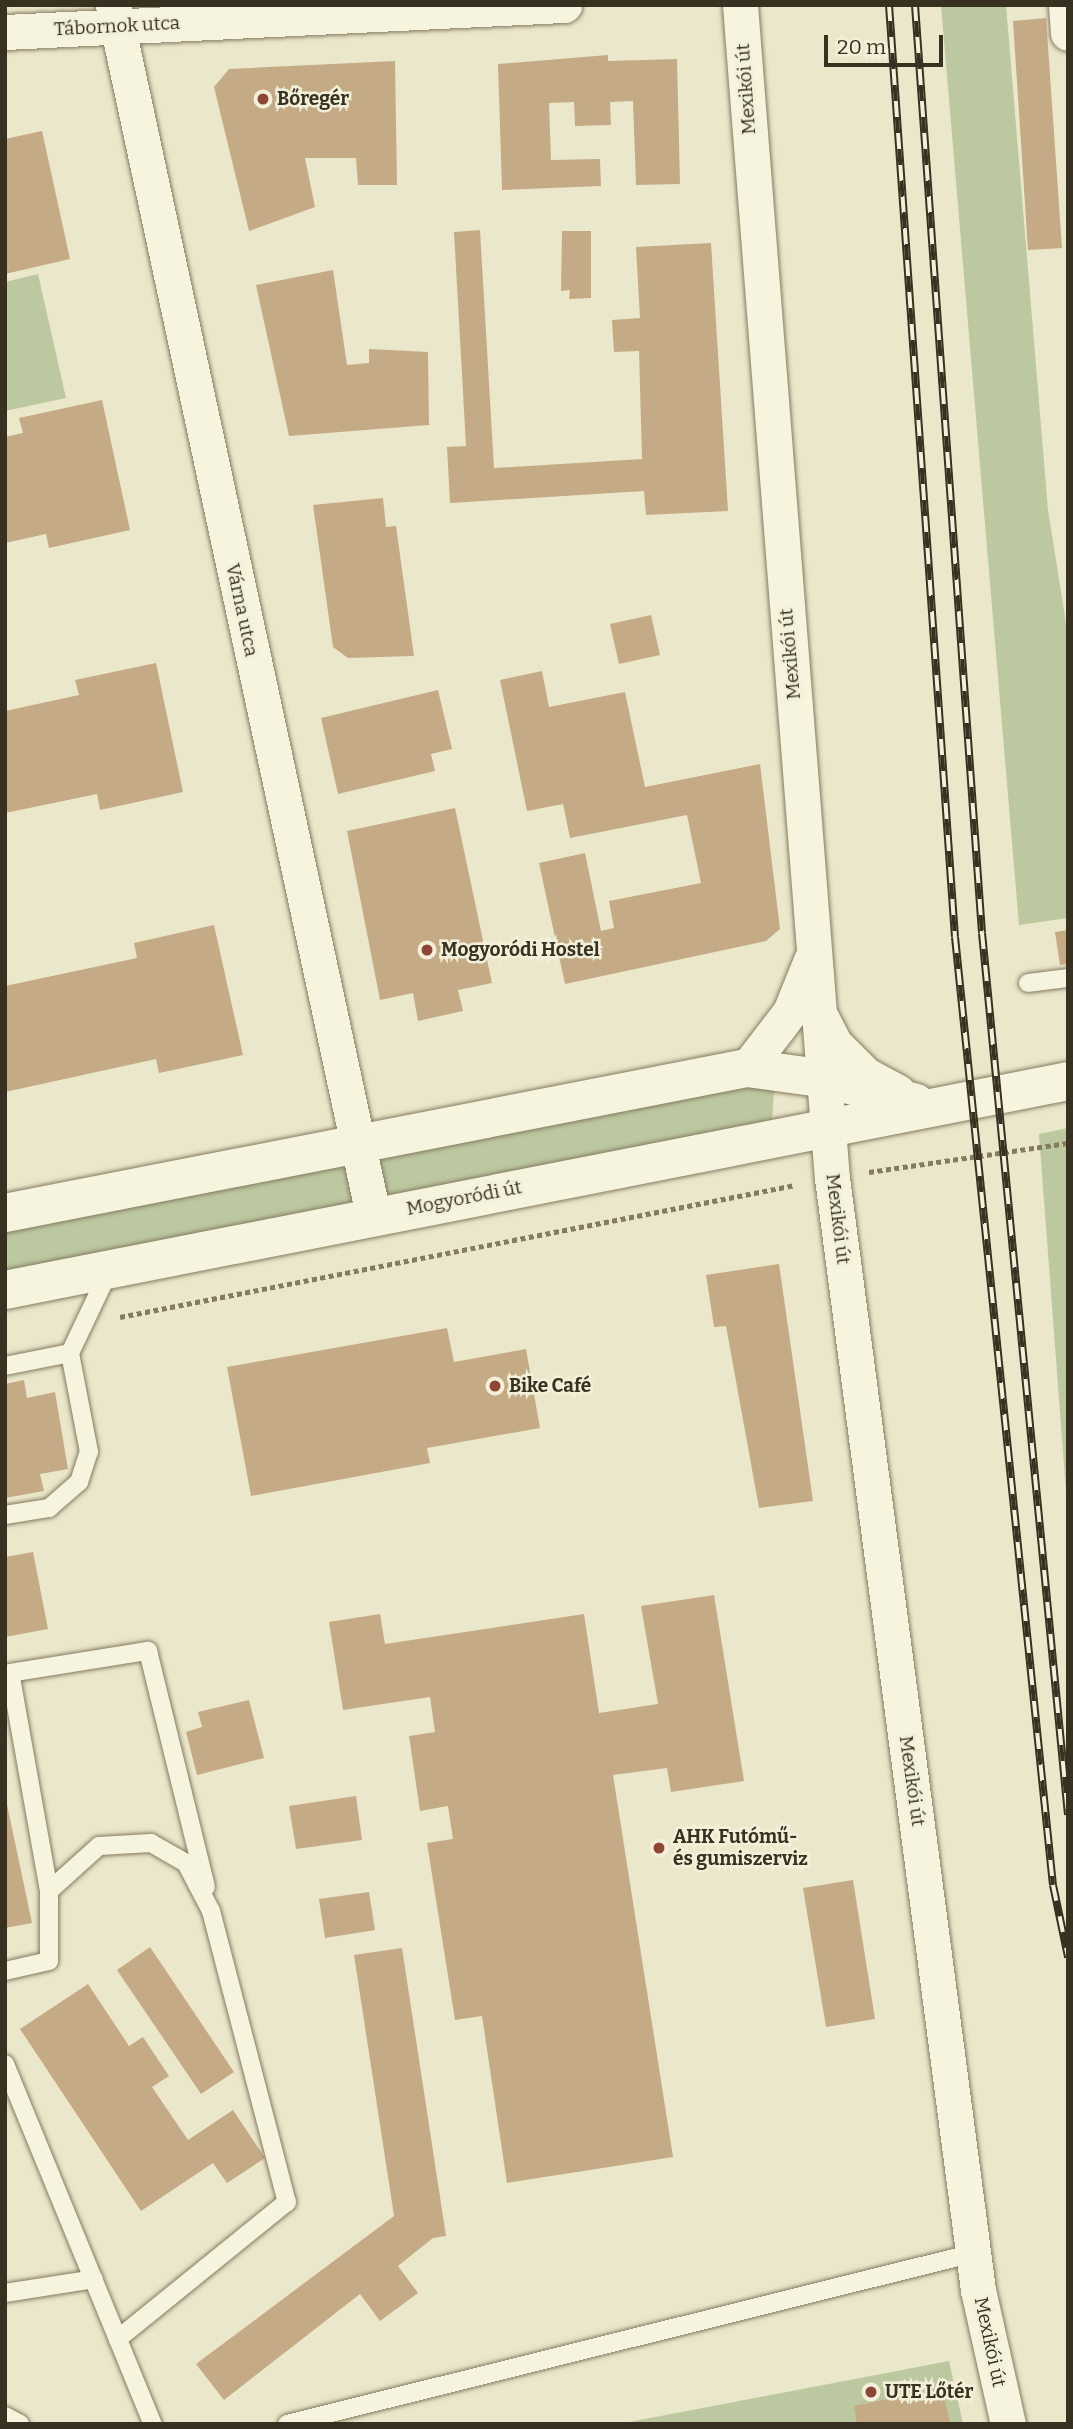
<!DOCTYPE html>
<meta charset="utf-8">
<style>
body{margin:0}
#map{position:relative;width:1073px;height:2429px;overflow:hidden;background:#ebe7cb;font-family:Bitter,serif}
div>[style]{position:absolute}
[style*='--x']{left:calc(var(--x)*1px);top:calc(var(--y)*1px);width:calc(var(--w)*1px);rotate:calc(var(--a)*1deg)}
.green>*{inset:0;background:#bcc8a0}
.building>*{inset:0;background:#c5ab85}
.path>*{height:4.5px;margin-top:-2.25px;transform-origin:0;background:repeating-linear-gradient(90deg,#867b61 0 5px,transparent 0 8.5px)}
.roads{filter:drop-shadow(0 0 2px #867b61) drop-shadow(0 0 2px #867b61)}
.service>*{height:18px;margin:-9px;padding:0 9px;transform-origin:9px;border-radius:9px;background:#f6f3de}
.minor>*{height:35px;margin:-17.5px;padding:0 17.5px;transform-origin:17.5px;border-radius:17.5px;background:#f6f3de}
.tertiary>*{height:38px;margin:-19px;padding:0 19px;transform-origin:19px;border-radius:19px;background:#f6f3de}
.rail>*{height:8px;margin-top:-4px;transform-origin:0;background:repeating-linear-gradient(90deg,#f3f0da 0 16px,#383122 0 32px);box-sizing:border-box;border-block:2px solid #383122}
.dots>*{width:19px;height:19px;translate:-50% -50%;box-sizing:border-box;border:4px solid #f3f0da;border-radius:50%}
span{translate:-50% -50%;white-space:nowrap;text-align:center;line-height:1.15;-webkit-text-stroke:5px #f3f0da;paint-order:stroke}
.street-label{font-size:19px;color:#383122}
.poi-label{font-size:19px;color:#383122;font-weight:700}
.left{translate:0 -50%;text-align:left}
.frame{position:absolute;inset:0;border:7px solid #383122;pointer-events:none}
.scale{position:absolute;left:824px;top:35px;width:119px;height:32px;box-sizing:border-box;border:4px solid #383122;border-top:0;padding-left:9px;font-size:21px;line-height:24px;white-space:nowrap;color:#383122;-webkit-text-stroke:5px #f3f0da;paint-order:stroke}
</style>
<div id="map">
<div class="green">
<i style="clip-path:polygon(941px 5px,1006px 5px,1048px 510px,1068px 636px,1068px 918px,1019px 925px)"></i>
<i style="clip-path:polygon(38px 274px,66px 398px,5px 411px,5px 282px)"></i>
<i style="clip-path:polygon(747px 1068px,774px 1092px,771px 1136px,5px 1290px,5px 1213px)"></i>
<i style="clip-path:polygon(1068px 1128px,1068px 1518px,1039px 1134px)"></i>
<i style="clip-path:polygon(949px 2361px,963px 2424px,624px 2423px)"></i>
</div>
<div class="building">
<i style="clip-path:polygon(1046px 18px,1062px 248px,1028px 250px,1013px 21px)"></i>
<i style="clip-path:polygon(608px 55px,608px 61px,677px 59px,680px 184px,636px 185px,633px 101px,610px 102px,611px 125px,575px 126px,574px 102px,549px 103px,551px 160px,600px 159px,601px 186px,502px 190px,498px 64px)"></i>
<i style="clip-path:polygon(395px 61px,397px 185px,358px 185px,356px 158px,305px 158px,315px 207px,249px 231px,214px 87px,229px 69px)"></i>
<i style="clip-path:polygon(42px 131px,70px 259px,5px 274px,5px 139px)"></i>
<i style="clip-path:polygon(480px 230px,494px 468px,642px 459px,639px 351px,614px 352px,612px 320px,640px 318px,636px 247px,711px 243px,728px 511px,646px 515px,644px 491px,450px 503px,447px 447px,466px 446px,454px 232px)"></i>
<i style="clip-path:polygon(562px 231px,591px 231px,591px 298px,569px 299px,570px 290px,561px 291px)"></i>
<i style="clip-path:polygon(333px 270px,347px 365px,369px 363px,369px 349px,428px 352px,429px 425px,289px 436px,256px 285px)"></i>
<i style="clip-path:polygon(102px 400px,130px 530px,49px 548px,46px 534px,5px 543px,5px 437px,23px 433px,19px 418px)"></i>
<i style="clip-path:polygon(383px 498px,386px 527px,396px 526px,414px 656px,348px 658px,333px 647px,313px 505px)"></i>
<i style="clip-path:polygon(651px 615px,660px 655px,619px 664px,610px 624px)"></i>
<i style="clip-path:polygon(156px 663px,183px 792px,100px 810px,97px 794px,5px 813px,5px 711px,79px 695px,75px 680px)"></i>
<i style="clip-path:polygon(542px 671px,549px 707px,625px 692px,645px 787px,760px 764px,780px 929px,766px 941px,565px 984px,539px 863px,585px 853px,601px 931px,614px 928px,609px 901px,701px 883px,687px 815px,570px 838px,563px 804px,527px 811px,500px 680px)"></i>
<i style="clip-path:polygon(438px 690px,452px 749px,431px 754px,435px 771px,338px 794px,321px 718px)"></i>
<i style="clip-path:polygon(455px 808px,492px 983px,458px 990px,463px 1011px,418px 1021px,413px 993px,380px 1000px,347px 831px)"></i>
<i style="clip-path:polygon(214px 925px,243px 1055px,159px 1073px,156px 1059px,5px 1092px,5px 986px,137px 958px,134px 943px)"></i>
<i style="clip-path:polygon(1068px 930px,1068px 964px,1060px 965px,1055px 932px)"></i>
<i style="clip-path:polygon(779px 1264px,813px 1501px,759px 1508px,726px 1326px,714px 1327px,706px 1275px)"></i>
<i style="clip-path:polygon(447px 1328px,454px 1362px,526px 1349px,540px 1428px,427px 1448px,430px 1463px,251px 1496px,227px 1367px)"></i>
<i style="clip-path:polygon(24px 1380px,27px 1398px,55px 1392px,68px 1469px,40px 1474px,44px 1491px,5px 1498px,5px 1384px)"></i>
<i style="clip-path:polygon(33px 1552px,48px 1629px,5px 1637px,5px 1557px)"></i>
<i style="clip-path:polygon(714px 1595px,744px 1781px,671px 1792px,667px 1768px,613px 1775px,673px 2157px,507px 2183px,482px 2016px,455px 2020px,427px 1843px,453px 1839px,448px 1806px,420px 1811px,409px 1736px,435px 1732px,430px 1697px,343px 1710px,329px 1622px,380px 1614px,385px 1644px,584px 1614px,599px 1713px,658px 1704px,641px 1606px)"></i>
<i style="clip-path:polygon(249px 1700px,264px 1758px,197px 1775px,186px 1732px,202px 1727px,198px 1712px)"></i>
<i style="clip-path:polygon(5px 1795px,32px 1923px,5px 1928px)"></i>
<i style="clip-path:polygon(356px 1796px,362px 1840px,296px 1849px,289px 1806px)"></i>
<i style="clip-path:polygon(853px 1880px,875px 2019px,826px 2027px,803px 1888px)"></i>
<i style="clip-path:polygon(369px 1892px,375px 1930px,325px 1938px,319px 1899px)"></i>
<i style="clip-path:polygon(150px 1947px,234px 2072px,201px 2094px,117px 1970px)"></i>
<i style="clip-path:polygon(402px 1948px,446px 2236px,433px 2238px,398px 2266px,418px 2293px,380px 2321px,360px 2294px,224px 2400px,196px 2364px,394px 2216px,354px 1955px)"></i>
<i style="clip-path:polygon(88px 1984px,129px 2046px,143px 2037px,169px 2076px,152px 2087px,188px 2140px,233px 2110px,265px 2158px,227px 2183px,213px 2163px,141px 2211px,20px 2029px)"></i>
<i style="clip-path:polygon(942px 2388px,950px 2424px,857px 2424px,854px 2406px)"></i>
</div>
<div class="path">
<i style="--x:869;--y:1172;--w:201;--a:-8.3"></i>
<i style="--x:120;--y:1317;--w:688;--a:-11.06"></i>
</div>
<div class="roads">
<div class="service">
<i style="--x:1028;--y:983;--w:40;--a:-7.1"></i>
<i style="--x:5;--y:1366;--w:66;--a:-11.3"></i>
<i style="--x:5;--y:1515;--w:45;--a:-9"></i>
<i style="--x:49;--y:1508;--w:40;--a:-41"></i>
<i style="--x:79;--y:1482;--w:32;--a:-72"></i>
<i style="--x:89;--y:1452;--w:101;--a:-100.9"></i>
<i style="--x:70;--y:1353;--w:91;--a:-64.6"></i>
<i style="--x:49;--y:1891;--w:221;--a:-100.1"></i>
<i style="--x:10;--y:1673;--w:140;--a:-9.1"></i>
<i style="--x:148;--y:1651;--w:243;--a:76.2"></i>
<i style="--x:5;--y:1971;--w:45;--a:-12.8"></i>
<i style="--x:49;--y:1961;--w:70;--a:-90"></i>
<i style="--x:49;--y:1891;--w:67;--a:-42"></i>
<i style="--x:99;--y:1846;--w:52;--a:-3.3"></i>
<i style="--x:151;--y:1843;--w:40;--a:29.7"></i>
<i style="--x:186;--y:1863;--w:54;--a:62.5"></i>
<i style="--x:211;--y:1911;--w:301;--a:75.4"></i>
<i style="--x:287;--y:2202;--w:218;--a:141"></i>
<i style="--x:5;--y:2064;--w:389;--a:67.7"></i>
<i style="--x:5;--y:2293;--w:90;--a:-8.9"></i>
<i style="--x:5;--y:2416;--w:17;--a:28"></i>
<i style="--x:287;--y:2424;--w:708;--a:-13.98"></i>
</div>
<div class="minor">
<i style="--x:113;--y:5;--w:1238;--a:77.87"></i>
<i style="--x:740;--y:5;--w:1177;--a:85.52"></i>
<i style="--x:832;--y:1178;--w:1122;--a:82.52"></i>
<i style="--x:978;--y:2290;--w:137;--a:77.4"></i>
<i style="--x:1066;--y:5;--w:28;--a:86"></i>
<i style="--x:5;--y:32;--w:560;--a:-2.77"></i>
<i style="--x:822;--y:1019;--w:28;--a:63"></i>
<i style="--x:835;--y:1044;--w:44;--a:45"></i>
<i style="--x:866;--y:1075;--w:36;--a:28"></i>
<i style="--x:747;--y:1068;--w:71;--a:-52.5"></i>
<i style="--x:790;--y:1012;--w:56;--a:-68"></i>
</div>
<div class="tertiary">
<i style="--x:5;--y:1213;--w:756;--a:-11.06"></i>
<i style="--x:747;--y:1068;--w:81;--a:7.8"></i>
<i style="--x:827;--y:1079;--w:92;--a:15.1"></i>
<i style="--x:5;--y:1290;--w:1083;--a:-11.12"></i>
</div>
</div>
<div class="rail">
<i style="--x:889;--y:5;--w:934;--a:85.95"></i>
<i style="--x:955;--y:937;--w:953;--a:84.1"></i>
<i style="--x:1053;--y:1885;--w:74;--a:78.2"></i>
<i style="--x:915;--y:5;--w:930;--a:85.87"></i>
<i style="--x:982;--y:933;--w:886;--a:84.43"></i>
</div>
<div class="dots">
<i style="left:263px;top:99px;background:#8f4637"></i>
<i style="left:427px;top:950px;background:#8f4637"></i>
<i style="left:495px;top:1386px;background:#8f4637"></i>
<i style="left:659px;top:1848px;background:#8f4637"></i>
<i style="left:871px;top:2392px;background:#8f4637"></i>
</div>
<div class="street-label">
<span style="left:117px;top:26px;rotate:-3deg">Tábornok utca</span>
<span style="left:746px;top:89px;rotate:-94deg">Mexikói út</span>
<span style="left:242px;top:610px;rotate:78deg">Várna utca</span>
<span style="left:790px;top:654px;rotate:-95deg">Mexikói út</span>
<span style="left:464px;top:1198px;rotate:-11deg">Mogyoródi út</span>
<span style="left:838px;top:1219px;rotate:83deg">Mexikói út</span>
<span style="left:912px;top:1781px;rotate:82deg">Mexikói út</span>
<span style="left:990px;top:2342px;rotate:78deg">Mexikói út</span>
</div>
<div class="poi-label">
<span class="left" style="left:277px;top:99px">Bőregér</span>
<span class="left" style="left:441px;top:950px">Mogyoródi Hostel</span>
<span class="left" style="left:509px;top:1386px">Bike Café</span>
<span class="left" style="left:673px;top:1848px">AHK Futómű-<br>és gumiszerviz</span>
<span class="left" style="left:885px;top:2392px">UTE Lőtér</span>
</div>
<div class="frame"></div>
<div class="scale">20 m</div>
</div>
